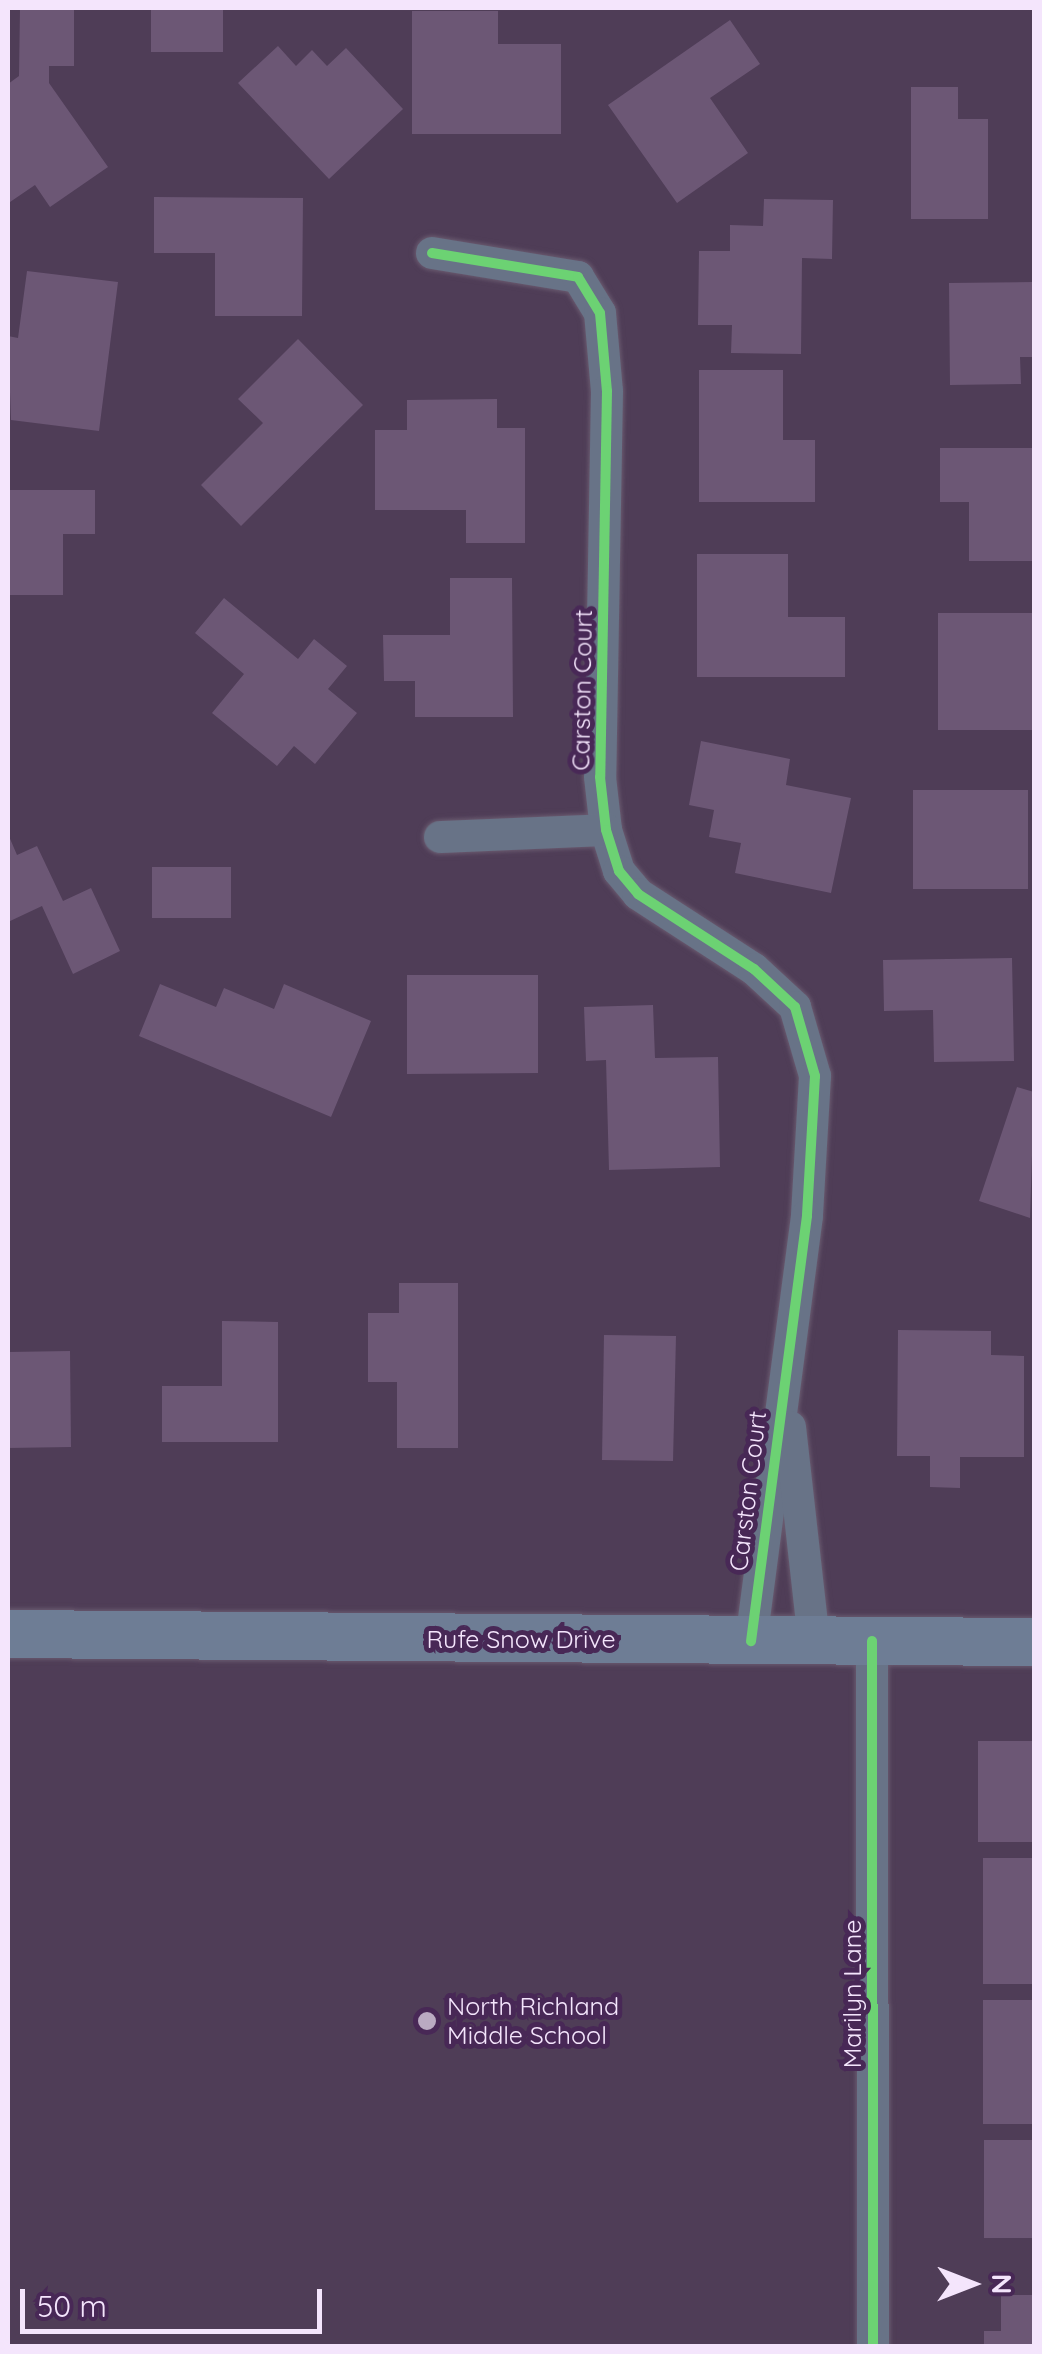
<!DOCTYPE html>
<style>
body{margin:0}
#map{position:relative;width:1042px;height:2354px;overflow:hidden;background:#4f3d57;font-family:Quicksand,sans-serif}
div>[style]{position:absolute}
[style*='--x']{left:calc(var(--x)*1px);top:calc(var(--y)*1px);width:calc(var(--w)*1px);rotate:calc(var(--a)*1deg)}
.building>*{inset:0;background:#6c5775}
.roads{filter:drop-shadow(0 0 2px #695a6f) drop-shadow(0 0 2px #695a6f)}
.minor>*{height:32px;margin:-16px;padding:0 16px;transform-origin:16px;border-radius:16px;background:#687387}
.secondary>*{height:48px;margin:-24px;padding:0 24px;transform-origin:24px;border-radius:24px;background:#6e7d95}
.cycleway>*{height:10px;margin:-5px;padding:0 5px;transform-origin:5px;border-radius:5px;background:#6cd273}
.dots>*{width:28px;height:28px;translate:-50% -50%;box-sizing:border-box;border:5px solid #482856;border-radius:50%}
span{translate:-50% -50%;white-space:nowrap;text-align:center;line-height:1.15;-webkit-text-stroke:10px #482856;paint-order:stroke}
.street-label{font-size:25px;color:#f4e5fc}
.poi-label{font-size:25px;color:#f4e5fc}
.left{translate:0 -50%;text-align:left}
.frame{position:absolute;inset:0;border:10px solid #f4e5fc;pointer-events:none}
.north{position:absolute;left:922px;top:2234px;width:100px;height:100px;-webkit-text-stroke:8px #482856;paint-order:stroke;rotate:90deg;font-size:28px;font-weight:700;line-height:40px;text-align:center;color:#f4e5fc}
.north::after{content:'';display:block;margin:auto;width:35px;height:45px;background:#f4e5fc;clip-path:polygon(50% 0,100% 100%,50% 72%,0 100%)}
.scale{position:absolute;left:20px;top:2289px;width:302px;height:45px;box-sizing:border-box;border:5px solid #f4e5fc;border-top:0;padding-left:12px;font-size:30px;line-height:35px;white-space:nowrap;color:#f4e5fc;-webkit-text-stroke:8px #482856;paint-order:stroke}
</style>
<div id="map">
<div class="building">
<i style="clip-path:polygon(20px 8px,74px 8px,74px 66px,49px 66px,49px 83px,108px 167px,50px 207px,35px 185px,10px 202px,8px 198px,8px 84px,19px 76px)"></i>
<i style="clip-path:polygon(151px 8px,223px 8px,223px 52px,151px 52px)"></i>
<i style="clip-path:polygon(412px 11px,498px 11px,498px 44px,561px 44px,561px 134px,412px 134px)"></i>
<i style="clip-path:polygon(730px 20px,760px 64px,710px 98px,748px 153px,677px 203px,608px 105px)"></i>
<i style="clip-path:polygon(278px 46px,296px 66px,312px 50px,327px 66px,346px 48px,403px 109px,329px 179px,238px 83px)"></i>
<i style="clip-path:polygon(911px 87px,958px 87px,958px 119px,988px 119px,988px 219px,911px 219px)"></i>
<i style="clip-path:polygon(154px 197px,303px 198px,302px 316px,215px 316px,215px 253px,154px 253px)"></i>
<i style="clip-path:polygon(764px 199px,833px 200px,832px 259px,802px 258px,801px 354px,731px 353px,732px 325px,698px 325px,699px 251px,730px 251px,730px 225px,763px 226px)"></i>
<i style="clip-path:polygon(27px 271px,118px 282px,99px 431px,11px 420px,8px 336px,18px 338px)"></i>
<i style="clip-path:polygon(1034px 282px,1034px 357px,1020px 357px,1021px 384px,950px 385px,949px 283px)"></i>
<i style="clip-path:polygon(298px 339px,363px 405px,241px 526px,201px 485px,263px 423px,238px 399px)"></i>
<i style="clip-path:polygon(699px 370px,783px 370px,783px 440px,815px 440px,815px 502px,699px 502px)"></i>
<i style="clip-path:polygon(497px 399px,497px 428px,525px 428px,525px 543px,466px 543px,466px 510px,375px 510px,375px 430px,407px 430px,407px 400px)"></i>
<i style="clip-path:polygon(940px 448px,1034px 448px,1034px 561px,969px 561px,969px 502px,940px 502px)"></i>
<i style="clip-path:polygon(8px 490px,95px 490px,95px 534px,63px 534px,63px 595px,8px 595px)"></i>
<i style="clip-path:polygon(697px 554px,788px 554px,788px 617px,845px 617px,845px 677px,697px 677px)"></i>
<i style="clip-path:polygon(450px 578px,512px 578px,513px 717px,415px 717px,415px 681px,384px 681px,383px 635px,450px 635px)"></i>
<i style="clip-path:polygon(224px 598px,298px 659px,314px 639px,347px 666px,328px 689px,357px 713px,315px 764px,294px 746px,277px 766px,212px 713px,244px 674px,195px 633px)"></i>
<i style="clip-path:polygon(938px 613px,1034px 613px,1034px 730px,938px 730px)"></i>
<i style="clip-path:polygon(701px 741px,790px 759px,786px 785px,851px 798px,831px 893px,735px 873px,741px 843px,709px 837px,714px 810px,689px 805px)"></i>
<i style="clip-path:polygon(913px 790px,1028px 790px,1028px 889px,913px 889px)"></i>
<i style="clip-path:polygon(8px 834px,17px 855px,37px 846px,63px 901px,91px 888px,120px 951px,73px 974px,42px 906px,8px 922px)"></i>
<i style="clip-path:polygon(152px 867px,231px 867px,231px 918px,152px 918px)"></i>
<i style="clip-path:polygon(1012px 958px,1014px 1061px,934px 1062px,933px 1010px,884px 1011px,883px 960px)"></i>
<i style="clip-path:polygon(407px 975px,538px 975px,538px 1073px,407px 1074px)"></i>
<i style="clip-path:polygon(160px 984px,216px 1007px,224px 988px,274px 1009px,284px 984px,371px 1021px,331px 1117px,139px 1036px)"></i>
<i style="clip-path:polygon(653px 1005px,655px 1058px,718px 1057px,720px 1167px,609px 1170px,606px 1060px,586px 1061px,584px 1007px)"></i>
<i style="clip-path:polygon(1017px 1087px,1034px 1092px,1030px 1218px,979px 1201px)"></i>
<i style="clip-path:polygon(399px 1283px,458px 1283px,458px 1448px,397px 1448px,397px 1382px,368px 1382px,368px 1313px,399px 1313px)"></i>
<i style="clip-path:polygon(222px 1321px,278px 1322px,278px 1442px,162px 1442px,162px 1386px,222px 1386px)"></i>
<i style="clip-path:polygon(898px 1330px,991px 1331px,991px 1355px,1024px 1356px,1024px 1457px,960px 1457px,960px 1488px,930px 1487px,930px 1456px,897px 1456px)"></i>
<i style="clip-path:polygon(604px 1335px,676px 1336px,673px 1461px,602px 1460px)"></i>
<i style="clip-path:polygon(70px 1351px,71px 1447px,8px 1448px,8px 1352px)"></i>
<i style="clip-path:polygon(978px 1741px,1034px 1741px,1034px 1842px,978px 1842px)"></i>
<i style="clip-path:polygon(983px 1858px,1034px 1858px,1034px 1984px,983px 1984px)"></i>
<i style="clip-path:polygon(983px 2000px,1034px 2000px,1034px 2124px,983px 2124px)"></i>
<i style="clip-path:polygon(984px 2140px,1034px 2140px,1034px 2238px,984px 2238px)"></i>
<i style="clip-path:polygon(1001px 2295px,1034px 2295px,1034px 2346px,984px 2346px,984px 2331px,1001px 2331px)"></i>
</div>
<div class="roads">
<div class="minor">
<i style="--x:432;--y:253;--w:148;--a:9.3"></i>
<i style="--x:578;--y:277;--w:42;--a:58.6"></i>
<i style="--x:600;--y:313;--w:78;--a:84.9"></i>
<i style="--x:607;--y:391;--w:386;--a:91"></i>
<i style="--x:600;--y:777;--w:53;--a:83.5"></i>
<i style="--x:606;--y:830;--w:43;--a:72.4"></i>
<i style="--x:619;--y:871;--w:30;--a:50"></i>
<i style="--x:638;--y:894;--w:138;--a:32.9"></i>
<i style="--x:754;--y:969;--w:56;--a:42.8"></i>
<i style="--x:795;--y:1007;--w:72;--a:73.8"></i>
<i style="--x:815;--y:1076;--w:140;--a:93.3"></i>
<i style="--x:807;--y:1216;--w:429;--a:97.5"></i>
<i style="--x:440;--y:837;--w:166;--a:-2.4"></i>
<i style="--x:790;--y:1427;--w:215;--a:83.6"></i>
<i style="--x:872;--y:1641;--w:705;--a:89.92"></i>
</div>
<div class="secondary">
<i style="--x:8;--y:1634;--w:1026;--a:0.45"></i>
</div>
</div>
<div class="cycleway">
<i style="--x:432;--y:253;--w:148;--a:9.3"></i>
<i style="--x:578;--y:277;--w:42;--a:58.6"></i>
<i style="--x:600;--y:313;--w:78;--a:84.9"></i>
<i style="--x:607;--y:391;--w:386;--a:91"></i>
<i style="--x:600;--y:777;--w:53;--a:83.5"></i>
<i style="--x:606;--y:830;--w:43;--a:72.4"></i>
<i style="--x:619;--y:871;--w:30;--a:50"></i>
<i style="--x:638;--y:894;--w:138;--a:32.9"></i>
<i style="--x:754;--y:969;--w:56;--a:42.8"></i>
<i style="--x:795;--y:1007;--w:72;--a:73.8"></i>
<i style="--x:815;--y:1076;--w:140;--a:93.3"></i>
<i style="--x:807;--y:1216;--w:429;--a:97.5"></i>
<i style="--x:872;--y:1641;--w:705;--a:89.92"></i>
</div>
<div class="dots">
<i style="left:427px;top:2021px;background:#baaac2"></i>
</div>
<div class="street-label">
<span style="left:582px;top:690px;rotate:-89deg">Carston Court</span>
<span style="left:748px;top:1491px;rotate:-83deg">Carston Court</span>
<span style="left:521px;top:1639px">Rufe Snow Drive</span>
<span style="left:852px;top:1994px;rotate:-90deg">Marilyn Lane</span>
</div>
<div class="poi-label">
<span class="left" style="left:447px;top:2021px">North Richland<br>Middle School</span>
</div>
<div class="frame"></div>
<div class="north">N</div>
<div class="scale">50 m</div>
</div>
